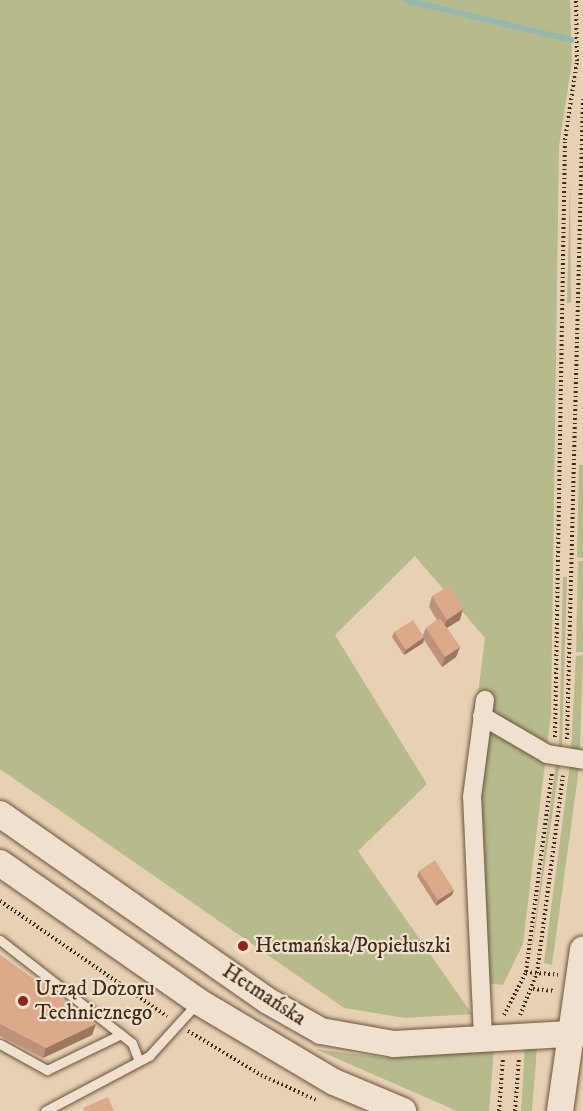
<!DOCTYPE html>
<meta charset="utf-8">
<style>
body{margin:0}
#map{position:relative;width:583px;height:1111px;overflow:hidden;background:#e7d1b4;font-family:"IM FELL DW Pica",serif}
div>[style]{position:absolute}
[style*='--x']{left:calc(var(--x)*1px);top:calc(var(--y)*1px);width:calc(var(--w)*1px);rotate:calc(var(--a)*1deg)}
.green>*{inset:0;background:#b7bb8c}
.stream>*{height:6px;margin:-3px;padding:0 3px;transform-origin:3px;border-radius:3px;background:#97b7ad}
.path>*{height:4px;margin-top:-2px;transform-origin:0;background:repeating-linear-gradient(90deg,#442913 0 1.5px,transparent 0 4.5px)}
.roads{filter:drop-shadow(0 0 2px #6d533b) drop-shadow(0 0 2px #6d533b)}
.service>*{height:9px;margin:-4.5px;padding:0 4.5px;transform-origin:4.5px;border-radius:4.5px;background:#efe1ce}
.minor>*{height:18px;margin:-9px;padding:0 9px;transform-origin:9px;border-radius:9px;background:#efe1ce}
.secondary>*{height:26px;margin:-13px;padding:0 13px;transform-origin:13px;border-radius:13px;background:#efe1ce}
.wall>*{inset:0;background:#be9178}
.shaded-wall>*{inset:0;background:#9b7661}
.building>*{inset:0;background:#dda98b}
.dots>*{width:16px;height:16px;translate:-50% -50%;box-sizing:border-box;border:3px solid #efe1ce;border-radius:50%}
span{translate:-50% -50%;white-space:nowrap;text-align:center;line-height:1.15;-webkit-text-stroke:4.5px #efe1ce;paint-order:stroke}
.poi-label{font-size:21px;color:#442913}
.left{translate:0 -50%;text-align:left}
.street-label{font-size:21px;color:#442913}
</style>
<div id="map">
<div class="green">
<i style="clip-path:polygon(0 0,570px 0,572px 61px,559px 147px,551px 714px,523px 944px,503px 985px,471px 981px,465px 798px,485px 638px,415px 556px,335px 635px,427px 784px,358px 851px,472px 1014px,405px 1018px,344px 1008px,0 769px)"></i>
<i style="clip-path:polygon(570px 183px,571px 302px,567px 303px)"></i>
<i style="clip-path:polygon(579px 465px,583px 465px,583px 558px,577px 557px)"></i>
<i style="clip-path:polygon(578px 561px,583px 561px,583px 652px,576px 652px)"></i>
<i style="clip-path:polygon(563px 577px,567px 577px,562px 749px,559px 749px)"></i>
<i style="clip-path:polygon(583px 655px,580px 748px,576px 751px,571px 750px,576px 656px)"></i>
<i style="clip-path:polygon(556px 762px,560px 763px,530px 963px,544px 852px)"></i>
<i style="clip-path:polygon(570px 764px,579px 768px,552px 965px,544px 963px)"></i>
<i style="clip-path:polygon(525px 1046px,537px 1047px,532px 1111px,521px 1111px)"></i>
<i style="clip-path:polygon(494px 1048px,489px 1111px,457px 1111px,315px 1049px,387px 1058px)"></i>
</div>
<div class="stream">
<i style="--x:405;--y:0;--w:171;--a:13.5"></i>
</div>
<div class="path">
<i style="--x:555;--y:737;--w:597;--a:-89.04"></i>
<i style="--x:565;--y:140;--w:80;--a:-81.4"></i>
<i style="--x:577;--y:61;--w:61;--a:-90.9"></i>
<i style="--x:567;--y:739;--w:640;--a:-88.57"></i>
<i style="--x:0;--y:901;--w:203;--a:34.6"></i>
<i style="--x:526;--y:972;--w:32;--a:5"></i>
<i style="--x:533;--y:989;--w:22;--a:5"></i>
<i style="--x:504;--y:1015;--w:48;--a:-62.9"></i>
<i style="--x:526;--y:972;--w:202;--a:-82.6"></i>
<i style="--x:520;--y:1015;--w:45;--a:-68"></i>
<i style="--x:537;--y:973;--w:199;--a:-82.5"></i>
<i style="--x:188;--y:1031;--w:85;--a:31.1"></i>
<i style="--x:261;--y:1075;--w:60;--a:24.4"></i>
<i style="--x:499;--y:1111;--w:53;--a:-85.7"></i>
<i style="--x:515;--y:1111;--w:53;--a:-85.7"></i>
</div>
<div class="roads">
<div class="service">
<i style="--x:0;--y:940;--w:167;--a:38"></i>
<i style="--x:132;--y:1043;--w:19;--a:69"></i>
<i style="--x:0;--y:1044;--w:54;--a:29"></i>
<i style="--x:47;--y:1070;--w:82;--a:-25.9"></i>
<i style="--x:45;--y:1111;--w:118;--a:-27.9"></i>
<i style="--x:149;--y:1056;--w:72;--a:-47.8"></i>
</div>
<div class="minor">
<i style="--x:482;--y:716;--w:75;--a:30.3"></i>
<i style="--x:547;--y:754;--w:36;--a:9"></i>
<i style="--x:483;--y:1037;--w:240;--a:-92.6"></i>
<i style="--x:472;--y:797;--w:98;--a:-82.4"></i>
</div>
<div class="secondary">
<i style="--x:0;--y:814;--w:327;--a:34.9"></i>
<i style="--x:268;--y:1001;--w:61;--a:29.5"></i>
<i style="--x:321;--y:1031;--w:74;--a:10.1"></i>
<i style="--x:394;--y:1044;--w:189;--a:-3.3"></i>
<i style="--x:0;--y:863;--w:243;--a:34.9"></i>
<i style="--x:199;--y:1002;--w:157;--a:30.7"></i>
<i style="--x:334;--y:1082;--w:75;--a:22.8"></i>
<i style="--x:560;--y:1111;--w:163;--a:-81.9"></i>
</div>
</div>
<div class="wall">
<i style="clip-path:polygon(432px 596px,460px 620px,447px 628px,460px 647px,456px 657px,442px 667px,424px 640px,423px 643px,404px 655px,392px 637px,394px 632px,423px 635px,426px 628px,437px 620px,429px 607px)"></i>
<i style="clip-path:polygon(419px 871px,452px 895px,436px 906px,417px 876px)"></i>
<i style="clip-path:polygon(0 955px,96px 1024px,92px 1035px,43px 1058px,0 1036px)"></i>
</div>
<div class="shaded-wall">
<i style="clip-path:polygon(463px 609px,460px 620px,443px 630px,447px 620px)"></i>
<i style="clip-path:polygon(424px 637px,423px 643px,404px 655px,406px 650px)"></i>
<i style="clip-path:polygon(460px 647px,456px 657px,442px 667px,445px 657px)"></i>
<i style="clip-path:polygon(454px 890px,452px 895px,436px 906px,438px 900px)"></i>
<i style="clip-path:polygon(96px 1024px,92px 1035px,43px 1058px,46px 1048px)"></i>
</div>
<div class="building">
<i style="clip-path:polygon(449px 586px,463px 609px,447px 620px,432px 596px)"></i>
<i style="clip-path:polygon(440px 618px,460px 647px,445px 657px,426px 628px)"></i>
<i style="clip-path:polygon(413px 620px,424px 637px,406px 650px,394px 632px)"></i>
<i style="clip-path:polygon(435px 860px,454px 890px,438px 900px,419px 871px)"></i>
<i style="clip-path:polygon(0 955px,96px 1024px,46px 1048px,0 1024px)"></i>
<i style="clip-path:polygon(108px 1097px,114px 1111px,85px 1111px,83px 1108px)"></i>
</div>
<div class="dots">
<i style="left:243px;top:946px;background:#8f2418"></i>
<i style="left:23px;top:1001px;background:#8f2418"></i>
</div>
<div class="poi-label">
<span class="left" style="left:255px;top:946px">Hetmańska/Popiełuszki</span>
<span class="left" style="left:35px;top:1001px">Urząd Dozoru<br>Technicznego</span>
</div>
<div class="street-label">
<span style="left:264px;top:995px;rotate:33deg">Hetmańska</span>
</div>
</div>
